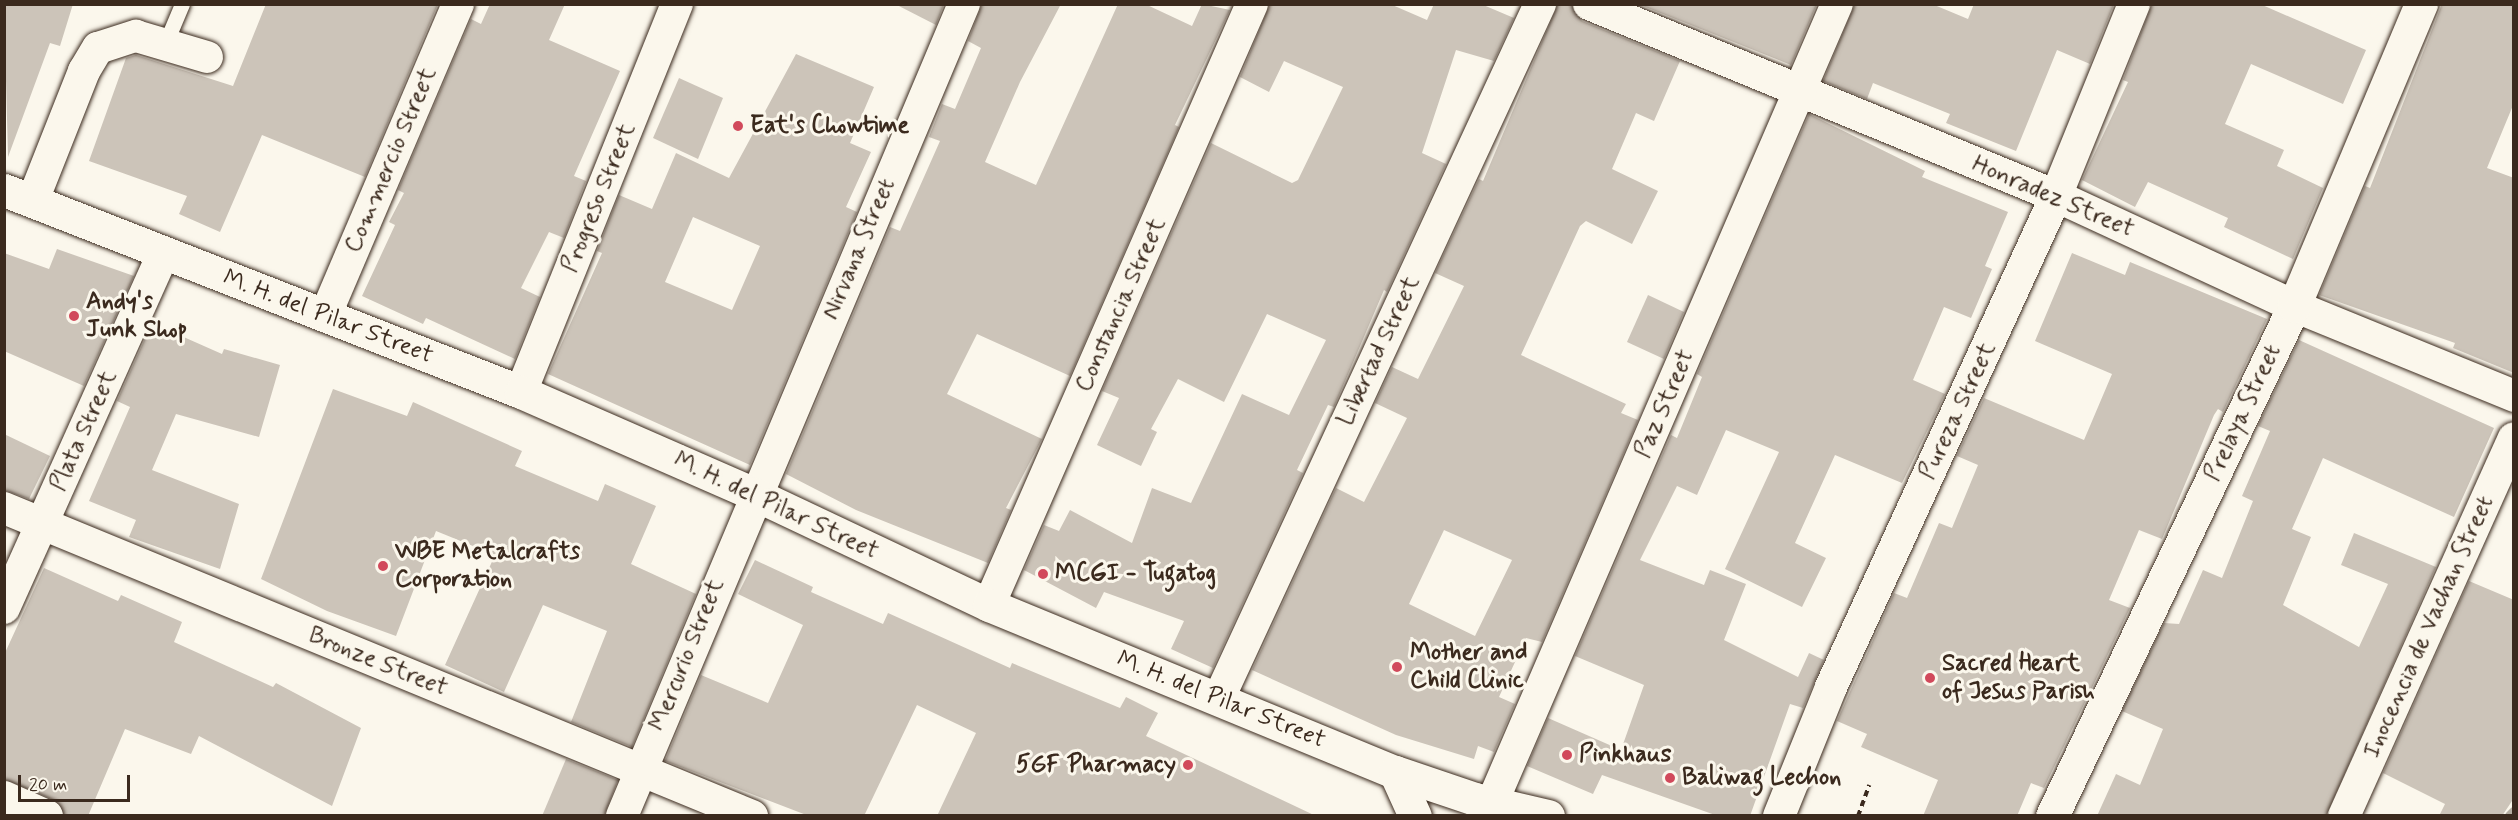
<!DOCTYPE html>
<style>
body{margin:0}
#map{position:relative;width:2518px;height:820px;overflow:hidden;background:#fbf7ec;font-family:Mynerve,sans-serif}
div>[style]{position:absolute}
[style*='--x']{left:calc(var(--x)*1px);top:calc(var(--y)*1px);width:calc(var(--w)*1px);rotate:calc(var(--a)*1deg)}
.stream>*{height:10px;margin:-5px;padding:0 5px;transform-origin:5px;border-radius:5px;background:#b6aea2}
.building>*{inset:0;background:#ccc4b9}
.path>*{height:4px;margin-top:-2px;transform-origin:0;background:repeating-linear-gradient(90deg,#3b2a1e 0 6px,transparent 0 10.5px)}
.roads{filter:drop-shadow(0 0 2px #3b2a1e) drop-shadow(0 0 2px #3b2a1e)}
.lane>*{height:15px;margin:-7.5px;padding:0 7.5px;transform-origin:7.5px;border-radius:7.5px;background:#fbf7ec}
.street>*{height:32px;margin:-16px;padding:0 16px;transform-origin:16px;border-radius:16px;background:#fbf7ec}
.secondary>*{height:33px;margin:-16.5px;padding:0 16.5px;transform-origin:16.5px;border-radius:16.5px;background:#fbf7ec}
.dots>*{width:16px;height:16px;translate:-50% -50%;box-sizing:border-box;border:3px solid #fbf7ec;border-radius:50%}
span{translate:-50% -50%;white-space:nowrap;text-align:center;line-height:1.15;-webkit-text-stroke:6px #fbf7ec;paint-order:stroke}
.poi-label{font-size:24px;color:#3b2a1e;font-weight:700}
.left{translate:0 -50%;text-align:left}
.right{translate:-100% -50%;text-align:right}
.street-label{font-size:24px;color:#3b2a1e}
.frame{position:absolute;inset:0;border:6px solid #3b2a1e;pointer-events:none}
.scale{position:absolute;left:18px;top:775px;width:112px;height:27px;box-sizing:border-box;border:3px solid #3b2a1e;border-top:0;padding-left:8px;font-size:18px;line-height:21px;white-space:nowrap;color:#3b2a1e;-webkit-text-stroke:4px #fbf7ec;paint-order:stroke}
</style>
<div id="map">
<div class="stream">
<i style="--x:2510;--y:816;--w:6;--a:-45"></i>
</div>
<div class="building">
<i style="clip-path:polygon(4px 4px,73px 4px,60px 46px,50px 43px,8px 157px)"></i>
<i style="clip-path:polygon(266px 4px,438px 4px,365px 177px,262px 135px,220px 232px,179px 214px,187px 196px,89px 161px,126px 58px,136px 55px,233px 86px)"></i>
<i style="clip-path:polygon(490px 4px,565px 4px,549px 40px,620px 71px,574px 176px,586px 181px,564px 238px,549px 232px,521px 288px,540px 297px,515px 359px,426px 318px,423px 324px,362px 296px,395px 225px,389px 222px,404px 193px,398px 190px,471px 19px,481px 24px)"></i>
<i style="clip-path:polygon(895px 4px,944px 4px,936px 25px)"></i>
<i style="clip-path:polygon(982px 4px,1061px 4px,1020px 82px,985px 162px,1036px 185px,1118px 4px,1145px 4px,1192px 26px,1202px 4px,1230px 10px,1175px 125px,1179px 127px,1070px 376px,977px 334px,947px 394px,1042px 439px,1006px 508px,1011px 510px,988px 563px,856px 510px,786px 474px,890px 227px,900px 231px,940px 141px,929px 137px,942px 104px,955px 109px,981px 48px,968px 41px)"></i>
<i style="clip-path:polygon(1270px 4px,1390px 4px,1427px 20px,1434px 4px,1481px 4px,1514px 18px,1494px 61px,1456px 50px,1422px 153px,1446px 164px,1387px 292px,1384px 290px,1334px 407px,1328px 405px,1297px 470px,1303px 473px,1213px 668px,1171px 649px,1184px 621px,1104px 592px,1096px 608px,1024px 570px,1044px 525px,1059px 531px,1070px 510px,1132px 543px,1152px 488px,1191px 503px,1242px 394px,1289px 415px,1326px 340px,1267px 314px,1224px 402px,1178px 379px,1151px 429px,1157px 432px,1141px 466px,1097px 445px,1119px 398px,1102px 391px,1211px 143px,1292px 183px,1298px 180px,1343px 87px,1284px 61px,1269px 92px,1240px 77px)"></i>
<i style="clip-path:polygon(evenodd,1558px 4px,1571px 4px,1582px 21px,1680px 61px,1654px 121px,1636px 113px,1612px 169px,1658px 191px,1632px 244px,1586px 221px,1580px 226px,1521px 355px,1626px 404px,1621px 413px,1638px 420px,1542px 642px,1526px 638px,1499px 697px,1515px 704px,1494px 752px,1478px 746px,1474px 759px,1396px 735px,1252px 670px,1336px 488px,1364px 502px,1407px 418px,1375px 403px,1392px 367px,1418px 379px,1464px 286px,1435px 273px,1479px 179px,1483px 181px,1558px 4px,1444px 530px,1512px 560px,1475px 636px,1409px 604px,1444px 530px)"></i>
<i style="clip-path:polygon(1638px 4px,1817px 4px,1791px 65px)"></i>
<i style="clip-path:polygon(1855px 4px,1932px 4px,1968px 19px,1974px 4px,2114px 4px,2090px 64px,2057px 50px,2016px 151px,1946px 123px,1950px 114px,1873px 83px,1867px 99px,1823px 81px)"></i>
<i style="clip-path:polygon(2152px 4px,2260px 4px,2366px 50px,2343px 104px,2251px 64px,2225px 124px,2284px 150px,2277px 166px,2323px 188px,2293px 259px,2224px 227px,2228px 218px,2148px 182px,2135px 207px,2082px 180px,2128px 82px,2123px 80px)"></i>
<i style="clip-path:polygon(2442px 4px,2514px 4px,2514px 103px,2487px 168px,2514px 178px,2514px 373px,2453px 348px,2455px 343px,2319px 295px,2365px 186px,2370px 188px)"></i>
<i style="clip-path:polygon(evenodd,796px 54px,874px 87px,850px 143px,871px 152px,846px 207px,857px 212px,750px 465px,548px 374px,602px 253px,597px 251px,619px 195px,652px 209px,676px 153px,729px 178px,796px 54px,693px 217px,760px 246px,732px 310px,665px 282px,693px 217px)"></i>
<i style="clip-path:polygon(679px 78px,723px 98px,698px 159px,653px 138px)"></i>
<i style="clip-path:polygon(1809px 114px,1925px 171px,1922px 177px,2008px 212px,1985px 266px,1992px 269px,1971px 318px,1944px 307px,1913px 380px,1945px 394px,1902px 483px,1835px 455px,1795px 543px,1826px 558px,1802px 607px,1725px 569px,1779px 452px,1726px 430px,1697px 495px,1677px 486px,1640px 560px,1704px 585px,1710px 570px,1746px 584px,1724px 640px,1798px 677px,1809px 653px,1824px 660px,1803px 708px,1790px 704px,1750px 816px,1718px 816px,1602px 775px,1593px 794px,1527px 766px,1548px 718px,1621px 750px,1644px 685px,1575px 656px,1671px 435px,1677px 438px,1702px 377px,1697px 374px)"></i>
<i style="clip-path:polygon(57px 249px,134px 276px,84px 386px,4px 351px,4px 253px,49px 269px)"></i>
<i style="clip-path:polygon(2072px 253px,2125px 275px,2130px 262px,2267px 319px,2223px 412px,2218px 409px,2214px 415px,2162px 539px,2139px 530px,2109px 600px,2130px 608px,2044px 788px,2031px 783px,2017px 816px,1923px 816px,1938px 780px,1861px 747px,1867px 734px,1837px 721px,1894px 593px,1907px 598px,1939px 523px,1952px 528px,1978px 465px,1957px 456px,1984px 398px,2084px 440px,2112px 374px,2035px 341px)"></i>
<i style="clip-path:polygon(1648px 295px,1684px 312px,1664px 359px,1627px 342px)"></i>
<i style="clip-path:polygon(152px 323px,222px 354px,224px 349px,280px 365px,259px 437px,176px 414px,152px 470px,239px 504px,220px 569px,129px 537px,136px 520px,89px 501px,130px 407px,117px 401px)"></i>
<i style="clip-path:polygon(2299px 340px,2494px 428px,2454px 517px,2323px 458px,2292px 529px,2311px 537px,2283px 605px,2359px 647px,2388px 584px,2341px 565px,2354px 533px,2436px 567px,2326px 816px,2097px 816px,2116px 774px,2140px 785px,2163px 729px,2122px 711px,2164px 623px,2179px 624px,2203px 570px,2222px 578px,2253px 501px,2242px 496px,2270px 431px,2258px 426px)"></i>
<i style="clip-path:polygon(333px 389px,407px 416px,413px 402px,522px 451px,515px 466px,598px 501px,605px 484px,656px 506px,631px 564px,696px 594px,632px 747px,571px 722px,607px 631px,543px 605px,504px 692px,445px 665px,495px 555px,436px 531px,396px 636px,327px 611px,261px 579px)"></i>
<i style="clip-path:polygon(4px 434px,50px 456px,29px 499px,4px 490px)"></i>
<i style="clip-path:polygon(755px 560px,813px 587px,811px 592px,883px 624px,888px 613px,1010px 668px,1012px 663px,1120px 708px,1126px 697px,1158px 713px,1146px 736px,1316px 816px,937px 816px,976px 733px,917px 705px,864px 816px,809px 816px,665px 761px,701px 675px,768px 703px,803px 625px,738px 594px)"></i>
<i style="clip-path:polygon(44px 568px,118px 601px,121px 595px,182px 622px,174px 642px,273px 687px,276px 683px,361px 728px,332px 806px,199px 736px,191px 754px,125px 729px,88px 816px,65px 816px,54px 800px,4px 779px,4px 655px)"></i>
<i style="clip-path:polygon(2469px 581px,2514px 600px,2514px 798px,2502px 816px,2439px 816px,2445px 804px,2383px 773px)"></i>
<i style="clip-path:polygon(566px 759px,618px 780px,604px 816px,542px 816px)"></i>
</div>
<div class="path">
<i style="--x:1858;--y:816;--w:33;--a:-70"></i>
</div>
<div class="roads">
<div class="lane">
<i style="--x:166;--y:42;--w:41;--a:-67.2"></i>
</div>
<div class="street">
<i style="--x:1589;--y:4;--w:505;--a:22.35"></i>
<i style="--x:2056;--y:196;--w:262;--a:24.8"></i>
<i style="--x:2294;--y:306;--w:238;--a:22.2"></i>
<i style="--x:33;--y:200;--w:139;--a:-68.4"></i>
<i style="--x:84;--y:71;--w:27;--a:-59"></i>
<i style="--x:98;--y:48;--w:40;--a:-18"></i>
<i style="--x:136;--y:36;--w:74;--a:16.5"></i>
<i style="--x:325;--y:316;--w:339;--a:-66.9"></i>
<i style="--x:521;--y:392;--w:418;--a:-68.1"></i>
<i style="--x:4;--y:508;--w:809;--a:22.38"></i>
<i style="--x:989;--y:605;--w:656;--a:-66.37"></i>
<i style="--x:4;--y:608;--w:388;--a:-65.8"></i>
<i style="--x:1219;--y:698;--w:765;--a:-65.18"></i>
<i style="--x:4;--y:797;--w:47;--a:23.8"></i>
<i style="--x:1492;--y:803;--w:870;--a:-66.65"></i>
<i style="--x:622;--y:816;--w:881;--a:-67.16"></i>
<i style="--x:1779;--y:816;--w:139;--a:-68"></i>
<i style="--x:1831;--y:687;--w:540;--a:-65.38"></i>
<i style="--x:2056;--y:196;--w:207;--a:-67.9"></i>
<i style="--x:2344;--y:816;--w:414;--a:-65.8"></i>
</div>
<div class="secondary">
<i style="--x:4;--y:190;--w:555;--a:21.34"></i>
<i style="--x:521;--y:392;--w:254;--a:23.6"></i>
<i style="--x:754;--y:494;--w:260;--a:25.3"></i>
<i style="--x:989;--y:605;--w:439;--a:22.4"></i>
<i style="--x:1395;--y:772;--w:84;--a:18.6"></i>
<i style="--x:1475;--y:799;--w:75;--a:13.1"></i>
<i style="--x:1395;--y:772;--w:48;--a:65.6"></i>
<i style="--x:2052;--y:816;--w:565;--a:-64.62"></i>
<i style="--x:2294;--y:306;--w:328;--a:-67.2"></i>
</div>
</div>
<div class="dots">
<i style="left:738px;top:126px;background:#d1495b"></i>
<i style="left:74px;top:316px;background:#d1495b"></i>
<i style="left:383px;top:566px;background:#d1495b"></i>
<i style="left:1043px;top:574px;background:#d1495b"></i>
<i style="left:1397px;top:667px;background:#d1495b"></i>
<i style="left:1930px;top:678px;background:#d1495b"></i>
<i style="left:1567px;top:755px;background:#d1495b"></i>
<i style="left:1188px;top:765px;background:#d1495b"></i>
<i style="left:1670px;top:778px;background:#d1495b"></i>
</div>
<div class="poi-label">
<span class="left" style="left:750px;top:126px">Eat's Chowtime</span>
<span class="left" style="left:86px;top:316px">Andy's<br>Junk Shop</span>
<span class="left" style="left:395px;top:566px">WBE Metalcrafts<br>Corporation</span>
<span class="left" style="left:1055px;top:574px">MCGI - Tugatog</span>
<span class="left" style="left:1410px;top:667px">Mother and<br>Child Clinic</span>
<span class="left" style="left:1942px;top:678px">Sacred Heart<br>of Jesus Parish</span>
<span class="left" style="left:1579px;top:755px">Pinkhaus</span>
<span class="right" style="left:1176px;top:765px">5GF Pharmacy</span>
<span class="left" style="left:1682px;top:778px">Baliwag Lechon</span>
</div>
<div class="street-label">
<span style="left:391px;top:160px;rotate:-67deg">Commercio Street</span>
<span style="left:2053px;top:197px;rotate:23deg">Honradez Street</span>
<span style="left:599px;top:198px;rotate:-68deg">Progreso Street</span>
<span style="left:859px;top:249px;rotate:-67deg">Nirvana Street</span>
<span style="left:1121px;top:305px;rotate:-66deg">Constancia Street</span>
<span style="left:328px;top:317px;rotate:21deg">M. H. del Pilar Street</span>
<span style="left:1379px;top:351px;rotate:-65deg">Libertad Street</span>
<span style="left:1665px;top:404px;rotate:-67deg">Paz Street</span>
<span style="left:1958px;top:411px;rotate:-65deg">Pureza Street</span>
<span style="left:2243px;top:413px;rotate:-65deg">Prelaya Street</span>
<span style="left:84px;top:431px;rotate:-66deg">Plata Street</span>
<span style="left:776px;top:506px;rotate:25deg">M. H. del Pilar Street</span>
<span style="left:2429px;top:627px;rotate:-66deg">Inocencia de Vachan Street</span>
<span style="left:687px;top:655px;rotate:-68deg">Mercurio Street</span>
<span style="left:378px;top:662px;rotate:22deg">Bronze Street</span>
<span style="left:1221px;top:700px;rotate:22deg">M. H. del Pilar Street</span>
</div>
<div class="frame"></div>
<div class="scale">20 m</div>
</div>
